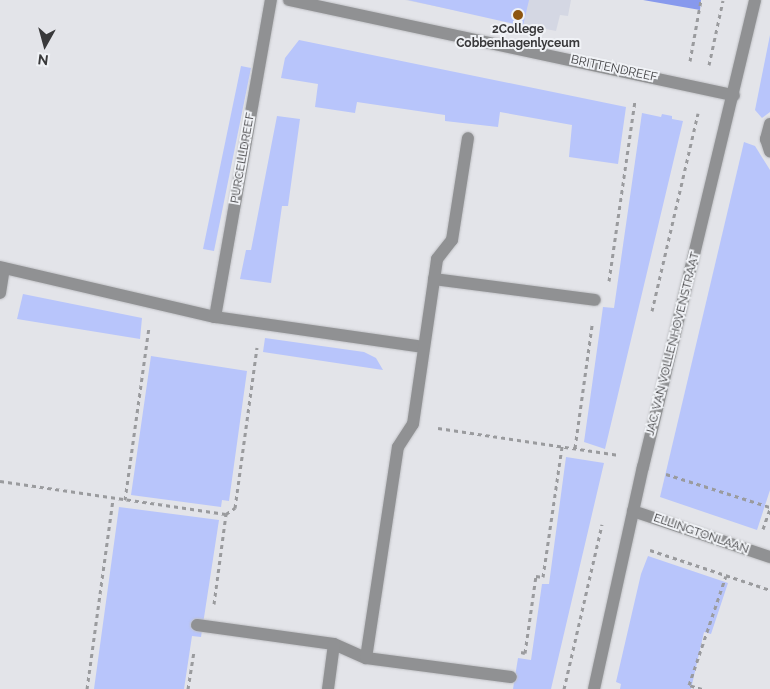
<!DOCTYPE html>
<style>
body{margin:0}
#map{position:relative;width:770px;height:689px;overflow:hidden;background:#e3e4e9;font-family:Raleway,sans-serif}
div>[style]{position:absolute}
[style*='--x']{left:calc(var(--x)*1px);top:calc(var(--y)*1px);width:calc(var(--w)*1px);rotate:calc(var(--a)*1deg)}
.built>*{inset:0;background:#d4d7e3}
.green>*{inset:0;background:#b8c5fb}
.forest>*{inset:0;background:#8799ed}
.path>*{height:3px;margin-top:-1.5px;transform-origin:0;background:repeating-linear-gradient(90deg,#9a9b9e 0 4px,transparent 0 8px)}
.roads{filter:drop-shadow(0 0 1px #c1c2c6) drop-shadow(0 0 1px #c1c2c6)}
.minor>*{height:12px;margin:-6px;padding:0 6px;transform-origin:6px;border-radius:6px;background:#909193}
.dots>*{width:14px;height:14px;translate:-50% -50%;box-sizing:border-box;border:2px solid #f0f2f6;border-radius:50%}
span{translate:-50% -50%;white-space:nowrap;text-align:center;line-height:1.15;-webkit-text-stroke:4px #f0f2f6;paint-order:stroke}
.poi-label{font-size:12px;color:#39393b;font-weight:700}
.street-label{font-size:12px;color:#39393b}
.north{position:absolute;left:20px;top:20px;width:50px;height:50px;-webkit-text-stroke:4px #f0f2f6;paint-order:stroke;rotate:187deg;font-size:14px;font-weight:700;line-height:20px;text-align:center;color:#39393b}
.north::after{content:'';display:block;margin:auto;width:18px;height:22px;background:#39393b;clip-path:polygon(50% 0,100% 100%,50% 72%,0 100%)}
</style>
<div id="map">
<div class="built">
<i style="clip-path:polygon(405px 0,571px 0,568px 16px,560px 15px,556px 31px)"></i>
</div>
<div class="green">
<i style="clip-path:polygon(408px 0,529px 0,523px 26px)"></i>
<i style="clip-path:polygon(770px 35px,770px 112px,762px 118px,755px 110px)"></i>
<i style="clip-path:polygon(299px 40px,626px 107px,618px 164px,569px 157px,572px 125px,500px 112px,498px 127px,445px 121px,445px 115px,357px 102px,355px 113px,315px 107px,318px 84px,281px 78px,285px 58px)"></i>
<i style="clip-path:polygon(241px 66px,251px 68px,214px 251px,203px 249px)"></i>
<i style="clip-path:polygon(642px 113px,661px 117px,662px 114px,672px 116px,672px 119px,683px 121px,605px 449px,584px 442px,603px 307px,614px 308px)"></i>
<i style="clip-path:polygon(277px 116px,300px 119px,288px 206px,282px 206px,271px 283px,240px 279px,246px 250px,251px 250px)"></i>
<i style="clip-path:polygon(744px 142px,755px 146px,770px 170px,770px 490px,757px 530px,660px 497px)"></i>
<i style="clip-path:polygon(23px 294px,142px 318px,140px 339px,17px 319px)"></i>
<i style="clip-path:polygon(265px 338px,364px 352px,376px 358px,383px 370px,263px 352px)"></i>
<i style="clip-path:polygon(151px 356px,247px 371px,229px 501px,222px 500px,221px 507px,131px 495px)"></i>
<i style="clip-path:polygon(566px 457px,604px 463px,551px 689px,513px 689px,518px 658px,531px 660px,542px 584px,549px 584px)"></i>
<i style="clip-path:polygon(119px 507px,219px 520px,201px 637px,192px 636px,184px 689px,94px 689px)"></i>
<i style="clip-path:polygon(648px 556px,728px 583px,711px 634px,704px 632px,691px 689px,620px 689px,621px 684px,616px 682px,641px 574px)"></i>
</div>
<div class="forest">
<i style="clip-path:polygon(643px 0,701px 0,700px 10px)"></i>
</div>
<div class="path">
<i style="--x:690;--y:61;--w:62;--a:-79.8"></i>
<i style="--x:709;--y:65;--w:66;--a:-77.8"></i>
<i style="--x:609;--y:281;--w:183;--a:-81.8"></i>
<i style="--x:652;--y:311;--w:203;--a:-76.9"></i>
<i style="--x:438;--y:428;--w:183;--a:8.5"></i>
<i style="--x:575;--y:448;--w:124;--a:-82.1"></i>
<i style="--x:666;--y:474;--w:109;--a:17.6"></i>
<i style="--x:0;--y:481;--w:228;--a:8.3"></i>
<i style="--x:125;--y:500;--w:175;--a:-82.1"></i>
<i style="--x:763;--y:529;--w:21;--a:-71"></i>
<i style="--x:650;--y:550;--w:126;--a:18.4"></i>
<i style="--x:214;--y:604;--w:91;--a:-82.4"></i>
<i style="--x:226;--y:514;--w:11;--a:-34"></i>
<i style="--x:235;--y:508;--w:162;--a:-82.2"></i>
<i style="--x:521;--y:652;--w:4;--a:14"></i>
<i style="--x:525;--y:653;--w:78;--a:-81.9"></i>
<i style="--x:536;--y:576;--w:7;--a:8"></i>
<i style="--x:543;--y:577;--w:132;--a:-81.7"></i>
<i style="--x:87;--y:689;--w:193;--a:-82.2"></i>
<i style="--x:188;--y:689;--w:39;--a:-81"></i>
<i style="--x:564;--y:689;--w:169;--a:-77"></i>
<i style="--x:702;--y:689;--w:14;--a:-163"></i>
<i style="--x:689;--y:685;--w:115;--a:-71.3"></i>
</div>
<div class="roads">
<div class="minor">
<i style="--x:289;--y:0;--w:455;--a:12.1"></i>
<i style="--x:770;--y:124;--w:16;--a:105"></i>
<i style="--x:766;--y:139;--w:13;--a:72"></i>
<i style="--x:0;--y:267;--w:221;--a:13.1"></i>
<i style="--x:215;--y:317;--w:210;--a:8.2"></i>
<i style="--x:434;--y:279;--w:162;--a:7.4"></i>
<i style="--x:0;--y:293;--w:25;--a:-81"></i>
<i style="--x:215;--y:317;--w:322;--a:-80"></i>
<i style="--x:633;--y:511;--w:145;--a:18.6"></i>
<i style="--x:197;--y:625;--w:138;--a:7.9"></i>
<i style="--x:334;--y:644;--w:35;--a:24"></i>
<i style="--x:366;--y:658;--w:146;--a:7.5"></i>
<i style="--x:366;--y:658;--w:213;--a:-81.4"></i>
<i style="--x:398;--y:447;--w:27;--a:-57"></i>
<i style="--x:413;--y:424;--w:167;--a:-81.7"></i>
<i style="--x:437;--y:259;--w:24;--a:-52"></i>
<i style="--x:452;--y:240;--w:103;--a:-81.1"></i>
<i style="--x:328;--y:689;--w:45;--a:-82.4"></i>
<i style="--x:594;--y:689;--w:227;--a:-77.6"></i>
<i style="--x:643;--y:467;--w:480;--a:-76.5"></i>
</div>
</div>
<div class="dots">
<i style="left:518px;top:15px;background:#8e550f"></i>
</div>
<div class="poi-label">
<span style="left:518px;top:37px">2College<br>Cobbenhagenlyceum</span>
</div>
<div class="street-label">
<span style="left:614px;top:69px;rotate:12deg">BRITTENDREEF</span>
<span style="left:243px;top:158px;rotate:-80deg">PURCELLDREEF</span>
<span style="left:673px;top:344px;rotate:-76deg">JAC. VAN VOLLENHOVENSTRAAT</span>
<span style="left:701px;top:534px;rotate:19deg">ELLINGTONLAAN</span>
</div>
<div class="north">N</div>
</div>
